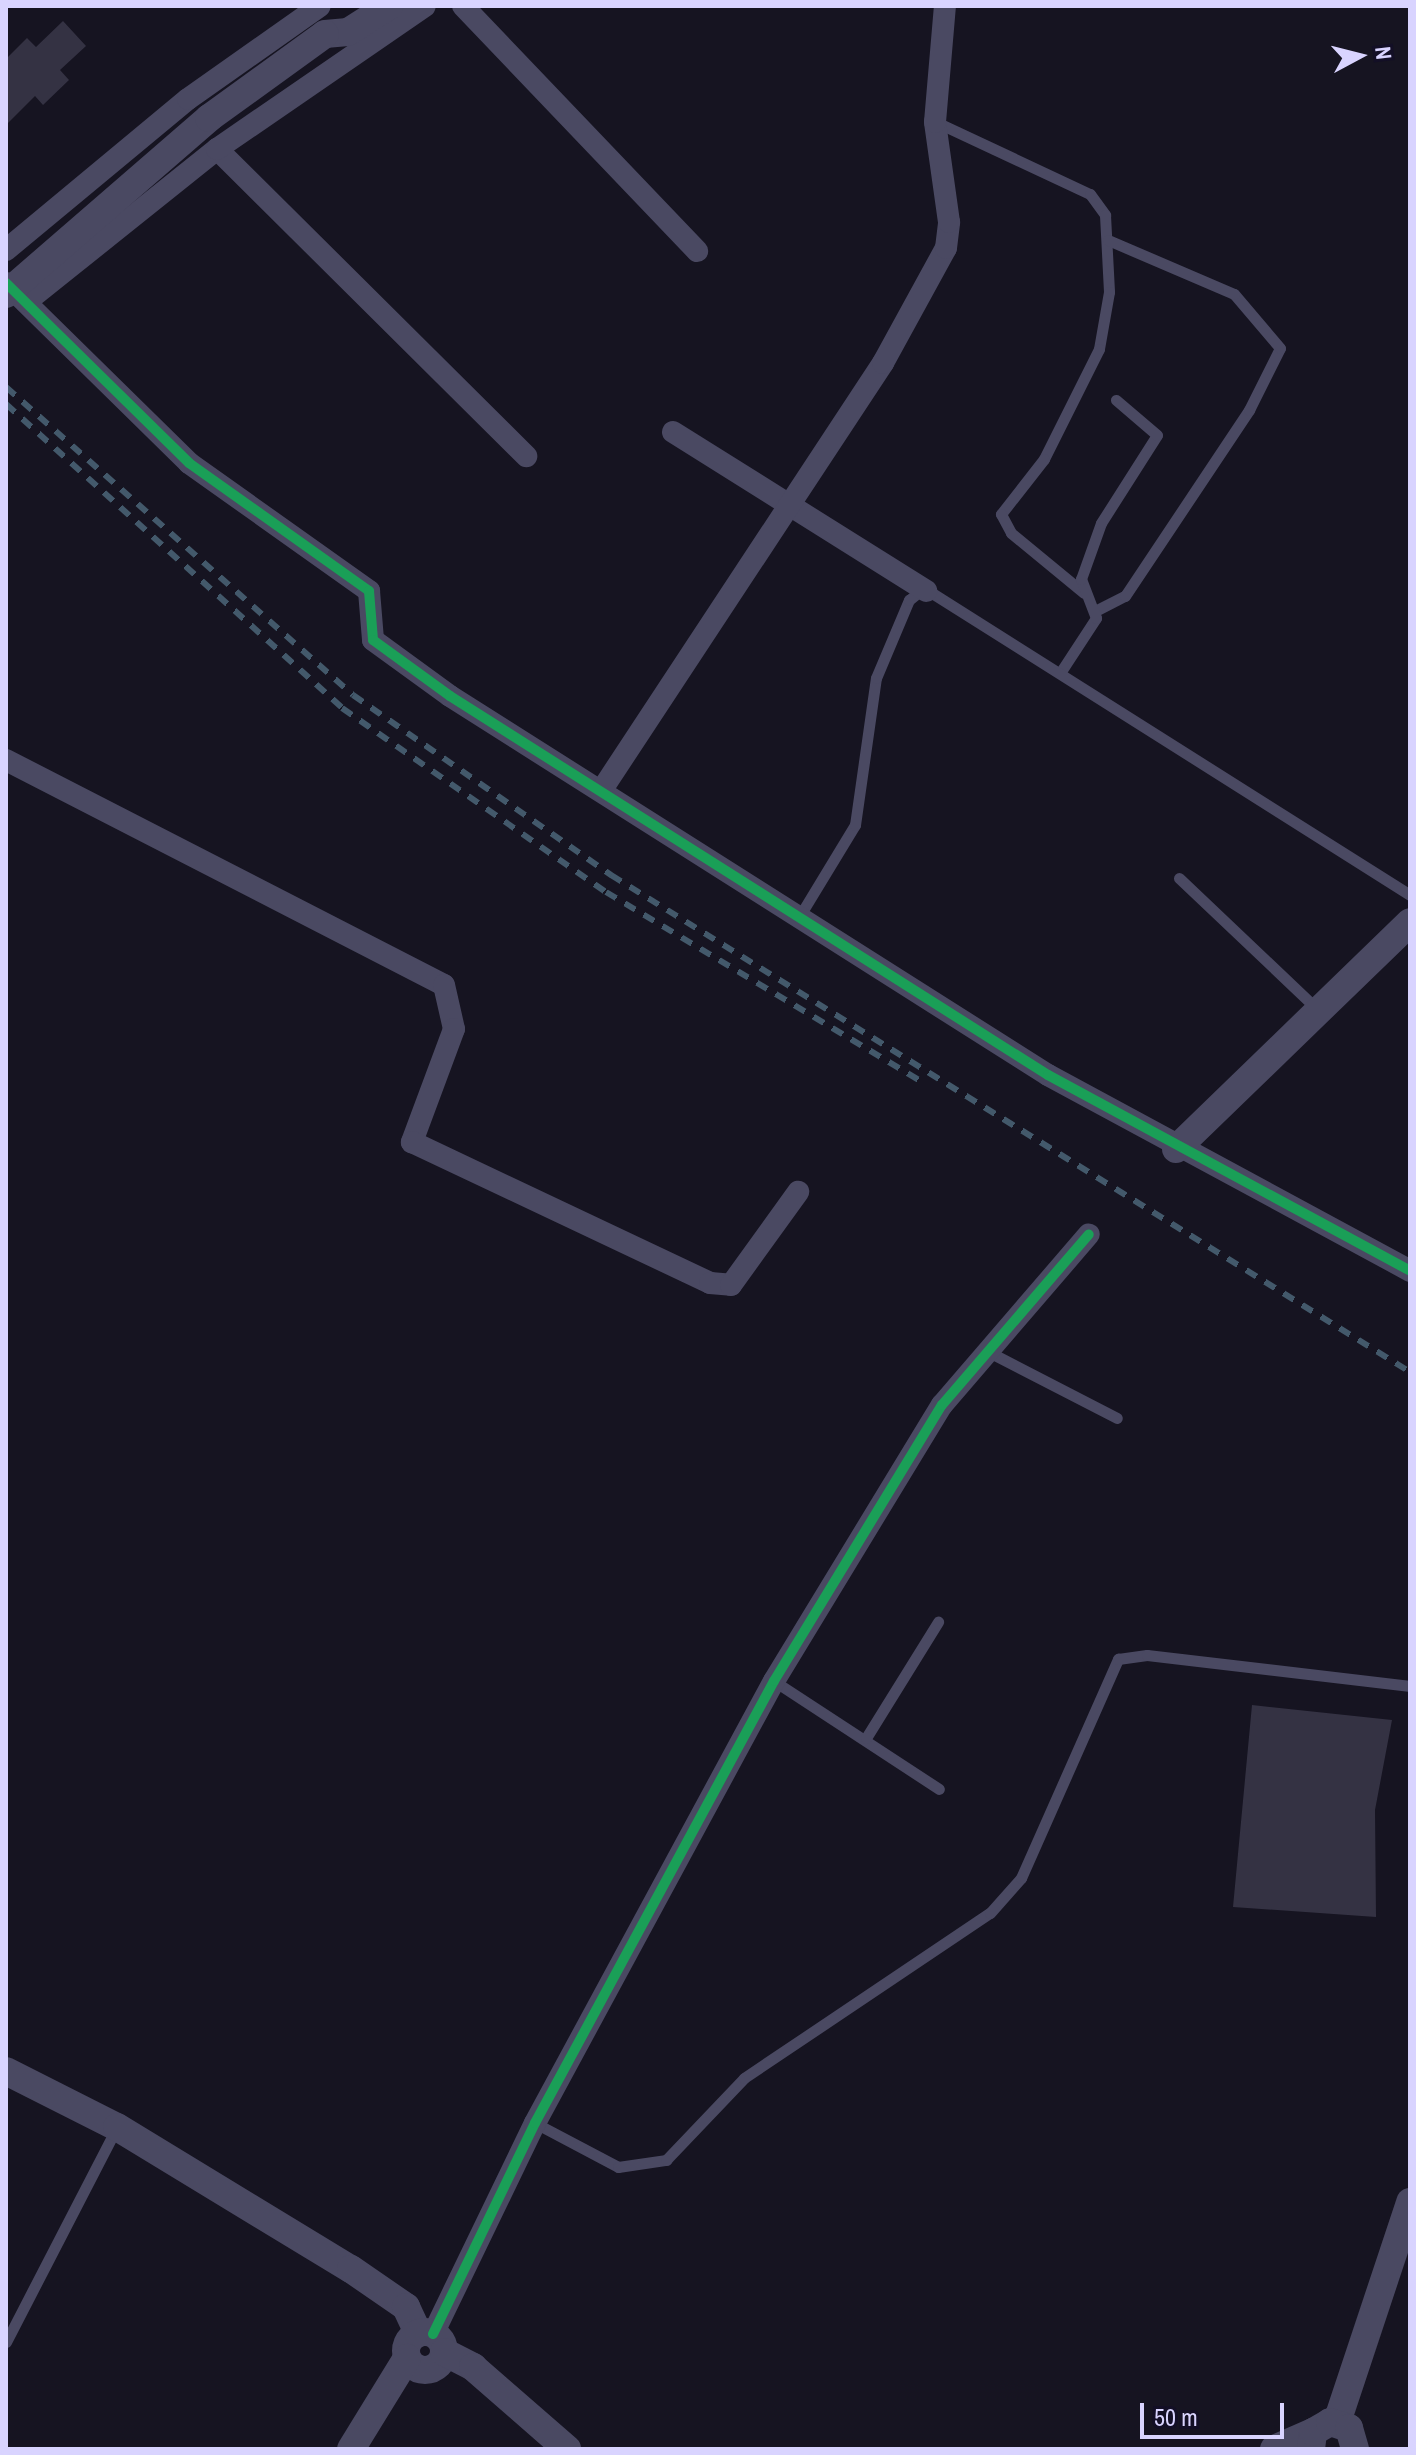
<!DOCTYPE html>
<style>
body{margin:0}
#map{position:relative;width:1416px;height:2455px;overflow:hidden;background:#161421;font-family:"Archivo Narrow",sans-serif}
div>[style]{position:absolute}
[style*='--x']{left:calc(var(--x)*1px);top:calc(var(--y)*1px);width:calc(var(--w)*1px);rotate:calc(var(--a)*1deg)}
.building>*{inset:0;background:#343243}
.service>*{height:11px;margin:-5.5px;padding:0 5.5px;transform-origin:5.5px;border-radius:5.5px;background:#4a4962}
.minor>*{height:22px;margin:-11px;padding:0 11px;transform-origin:11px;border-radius:11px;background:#4a4962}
.tertiary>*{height:28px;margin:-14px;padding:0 14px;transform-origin:14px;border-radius:14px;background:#4a4962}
.tertiary>.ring{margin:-14px;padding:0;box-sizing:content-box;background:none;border:28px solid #4a4962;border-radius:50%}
.rail>*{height:6px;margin-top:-3px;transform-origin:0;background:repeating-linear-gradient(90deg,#43596b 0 12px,transparent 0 22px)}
.tertiary-bridge>*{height:28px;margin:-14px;padding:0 14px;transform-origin:14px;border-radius:14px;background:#4a4962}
.cycleway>*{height:10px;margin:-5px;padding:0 5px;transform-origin:5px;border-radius:5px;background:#1a9f57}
span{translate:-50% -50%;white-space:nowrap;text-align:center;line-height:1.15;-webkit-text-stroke:6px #130f26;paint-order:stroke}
.frame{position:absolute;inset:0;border:8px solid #d9d4ff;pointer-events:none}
.north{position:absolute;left:1320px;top:16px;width:80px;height:80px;-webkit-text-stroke:6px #130f26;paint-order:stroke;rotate:83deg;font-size:22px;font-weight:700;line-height:32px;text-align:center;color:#d9d4ff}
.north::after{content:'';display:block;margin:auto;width:28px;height:36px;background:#d9d4ff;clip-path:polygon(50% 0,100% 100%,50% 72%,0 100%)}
.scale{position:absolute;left:1140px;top:2403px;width:144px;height:36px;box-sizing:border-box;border:4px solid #d9d4ff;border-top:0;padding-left:10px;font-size:24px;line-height:28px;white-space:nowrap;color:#d9d4ff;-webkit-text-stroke:6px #130f26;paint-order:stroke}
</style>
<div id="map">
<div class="building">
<i style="clip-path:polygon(63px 21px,86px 46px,60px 70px,69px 80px,43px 105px,35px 96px,8px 123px,6px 59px,27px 38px,36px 47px)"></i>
<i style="clip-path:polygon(1252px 1705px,1392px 1720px,1375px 1810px,1376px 1917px,1233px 1907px)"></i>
</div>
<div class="service">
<i style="--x:936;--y:122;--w:170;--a:25.1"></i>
<i style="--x:1090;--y:194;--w:26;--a:54"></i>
<i style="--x:1105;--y:215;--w:77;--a:87"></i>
<i style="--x:1109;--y:292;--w:58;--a:100"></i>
<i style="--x:1099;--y:349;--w:123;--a:116.6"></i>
<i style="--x:1044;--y:459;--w:70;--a:128"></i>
<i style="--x:1001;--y:514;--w:21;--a:62"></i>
<i style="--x:1011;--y:533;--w:94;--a:39.4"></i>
<i style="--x:1097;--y:610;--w:31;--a:-27"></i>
<i style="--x:1125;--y:596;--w:224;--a:-56.3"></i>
<i style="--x:1249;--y:410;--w:69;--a:-63.4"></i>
<i style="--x:1280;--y:348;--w:71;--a:-130.4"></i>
<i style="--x:1234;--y:294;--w:137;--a:-156.8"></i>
<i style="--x:1060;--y:673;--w:66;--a:-56.8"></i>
<i style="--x:1096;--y:618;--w:42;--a:-111"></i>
<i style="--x:1081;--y:579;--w:59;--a:-70.3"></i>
<i style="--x:1101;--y:523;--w:104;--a:-57.5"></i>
<i style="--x:1157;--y:435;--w:54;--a:-139.5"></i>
<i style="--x:1179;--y:878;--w:192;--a:43.5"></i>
<i style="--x:799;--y:917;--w:108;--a:-58.7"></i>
<i style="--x:855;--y:825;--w:148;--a:-81.9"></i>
<i style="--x:876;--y:678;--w:85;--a:-67.1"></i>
<i style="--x:909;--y:600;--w:14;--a:-39"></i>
<i style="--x:920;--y:591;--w:12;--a:9"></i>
<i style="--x:932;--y:593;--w:565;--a:32.28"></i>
<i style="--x:987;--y:1351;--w:146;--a:27.3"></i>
<i style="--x:774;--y:1681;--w:197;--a:33.2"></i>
<i style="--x:866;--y:1738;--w:137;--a:-58.2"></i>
<i style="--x:535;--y:2123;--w:94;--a:27.9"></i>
<i style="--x:618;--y:2167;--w:49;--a:-8.3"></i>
<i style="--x:666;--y:2160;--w:113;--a:-46.4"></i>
<i style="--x:744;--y:2078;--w:296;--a:-33.9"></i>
<i style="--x:990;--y:1913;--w:47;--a:-48.5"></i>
<i style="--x:1021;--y:1878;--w:240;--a:-66.1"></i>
<i style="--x:1118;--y:1659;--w:29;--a:-8"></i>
<i style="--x:1147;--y:1655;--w:265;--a:6.7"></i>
<i style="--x:6;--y:2342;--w:242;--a:-62.7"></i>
</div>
<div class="minor">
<i style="--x:463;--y:6;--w:339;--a:46.3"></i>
<i style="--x:217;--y:149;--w:436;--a:44.8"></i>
<i style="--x:6;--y:250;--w:236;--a:-39.7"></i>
<i style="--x:188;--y:99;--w:161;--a:-35.2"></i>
<i style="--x:6;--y:283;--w:257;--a:44.5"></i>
<i style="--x:189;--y:463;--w:221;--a:35.4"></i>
<i style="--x:369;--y:591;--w:49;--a:85.3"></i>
<i style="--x:373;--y:640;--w:95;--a:36"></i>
<i style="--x:450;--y:696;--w:708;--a:32.37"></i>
<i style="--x:1048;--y:1075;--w:412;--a:28.4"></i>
<i style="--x:26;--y:302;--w:245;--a:-38.7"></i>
<i style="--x:217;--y:149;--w:252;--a:-34.5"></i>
<i style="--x:673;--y:432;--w:299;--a:32.1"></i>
<i style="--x:6;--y:760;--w:492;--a:27.2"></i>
<i style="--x:444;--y:985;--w:45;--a:77.2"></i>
<i style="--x:454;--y:1029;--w:121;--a:110.4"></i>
<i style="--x:412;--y:1142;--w:330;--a:25.3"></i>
<i style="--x:710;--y:1283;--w:21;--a:5"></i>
<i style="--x:731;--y:1285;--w:115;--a:-54.2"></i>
<i style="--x:601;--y:791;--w:513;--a:-56.62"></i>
<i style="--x:883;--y:363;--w:131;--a:-61.3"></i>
<i style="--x:946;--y:248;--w:26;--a:-83"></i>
<i style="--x:949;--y:222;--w:101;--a:-98"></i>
<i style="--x:935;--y:122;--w:116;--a:-85.1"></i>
<i style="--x:433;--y:2334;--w:234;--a:-64.2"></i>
<i style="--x:535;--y:2123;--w:502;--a:-61.6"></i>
<i style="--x:774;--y:1681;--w:323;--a:-58.7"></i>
<i style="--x:942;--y:1405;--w:225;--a:-49.3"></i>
</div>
<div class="tertiary">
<i style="--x:325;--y:34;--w:23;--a:-5"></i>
<i style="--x:348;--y:32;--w:49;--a:-32.4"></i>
<i style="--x:1176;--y:1149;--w:326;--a:-44.1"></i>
<i style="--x:6;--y:2071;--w:124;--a:26.8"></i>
<i style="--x:117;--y:2127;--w:274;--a:31.3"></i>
<i style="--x:351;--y:2269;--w:67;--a:34.6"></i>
<i style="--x:406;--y:2307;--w:29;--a:65"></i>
<i class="ring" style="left:406px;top:2332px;width:10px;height:10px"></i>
<i style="--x:444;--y:2352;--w:33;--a:27"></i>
<i style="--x:473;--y:2367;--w:125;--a:41.1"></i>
<i style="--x:1337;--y:2422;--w:232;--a:-71.6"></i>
<i style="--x:351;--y:2449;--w:107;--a:-58.4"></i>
<i style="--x:1274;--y:2449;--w:43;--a:-23.6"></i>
<i style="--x:1311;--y:2449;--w:17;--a:-83"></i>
<i style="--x:1313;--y:2432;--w:20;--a:-30"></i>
<i style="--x:1330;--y:2422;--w:20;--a:18"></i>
<i style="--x:1349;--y:2428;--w:22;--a:74"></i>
</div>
<div class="rail">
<i style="--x:6;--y:387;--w:464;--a:41.6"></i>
<i style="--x:353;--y:695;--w:315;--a:34.9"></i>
<i style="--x:611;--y:875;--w:941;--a:31.88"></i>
<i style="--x:6;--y:404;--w:453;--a:42.1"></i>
<i style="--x:342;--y:708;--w:322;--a:34.9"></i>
<i style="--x:606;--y:892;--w:372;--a:31"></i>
</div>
<div class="tertiary-bridge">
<i style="--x:6;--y:294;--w:269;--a:-40.9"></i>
<i style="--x:209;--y:118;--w:143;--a:-35.9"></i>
</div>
<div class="cycleway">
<i style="--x:6;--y:283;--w:257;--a:44.5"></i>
<i style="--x:189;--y:463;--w:221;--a:35.4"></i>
<i style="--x:369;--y:591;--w:49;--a:85.3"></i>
<i style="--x:373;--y:640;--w:95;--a:36"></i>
<i style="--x:450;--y:696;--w:708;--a:32.37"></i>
<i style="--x:1048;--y:1075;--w:412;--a:28.4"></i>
<i style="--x:433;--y:2334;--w:234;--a:-64.2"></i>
<i style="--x:535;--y:2123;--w:502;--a:-61.6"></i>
<i style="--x:774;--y:1681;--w:323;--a:-58.7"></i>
<i style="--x:942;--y:1405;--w:225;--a:-49.3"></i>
</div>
<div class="frame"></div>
<div class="north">N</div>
<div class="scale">50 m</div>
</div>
